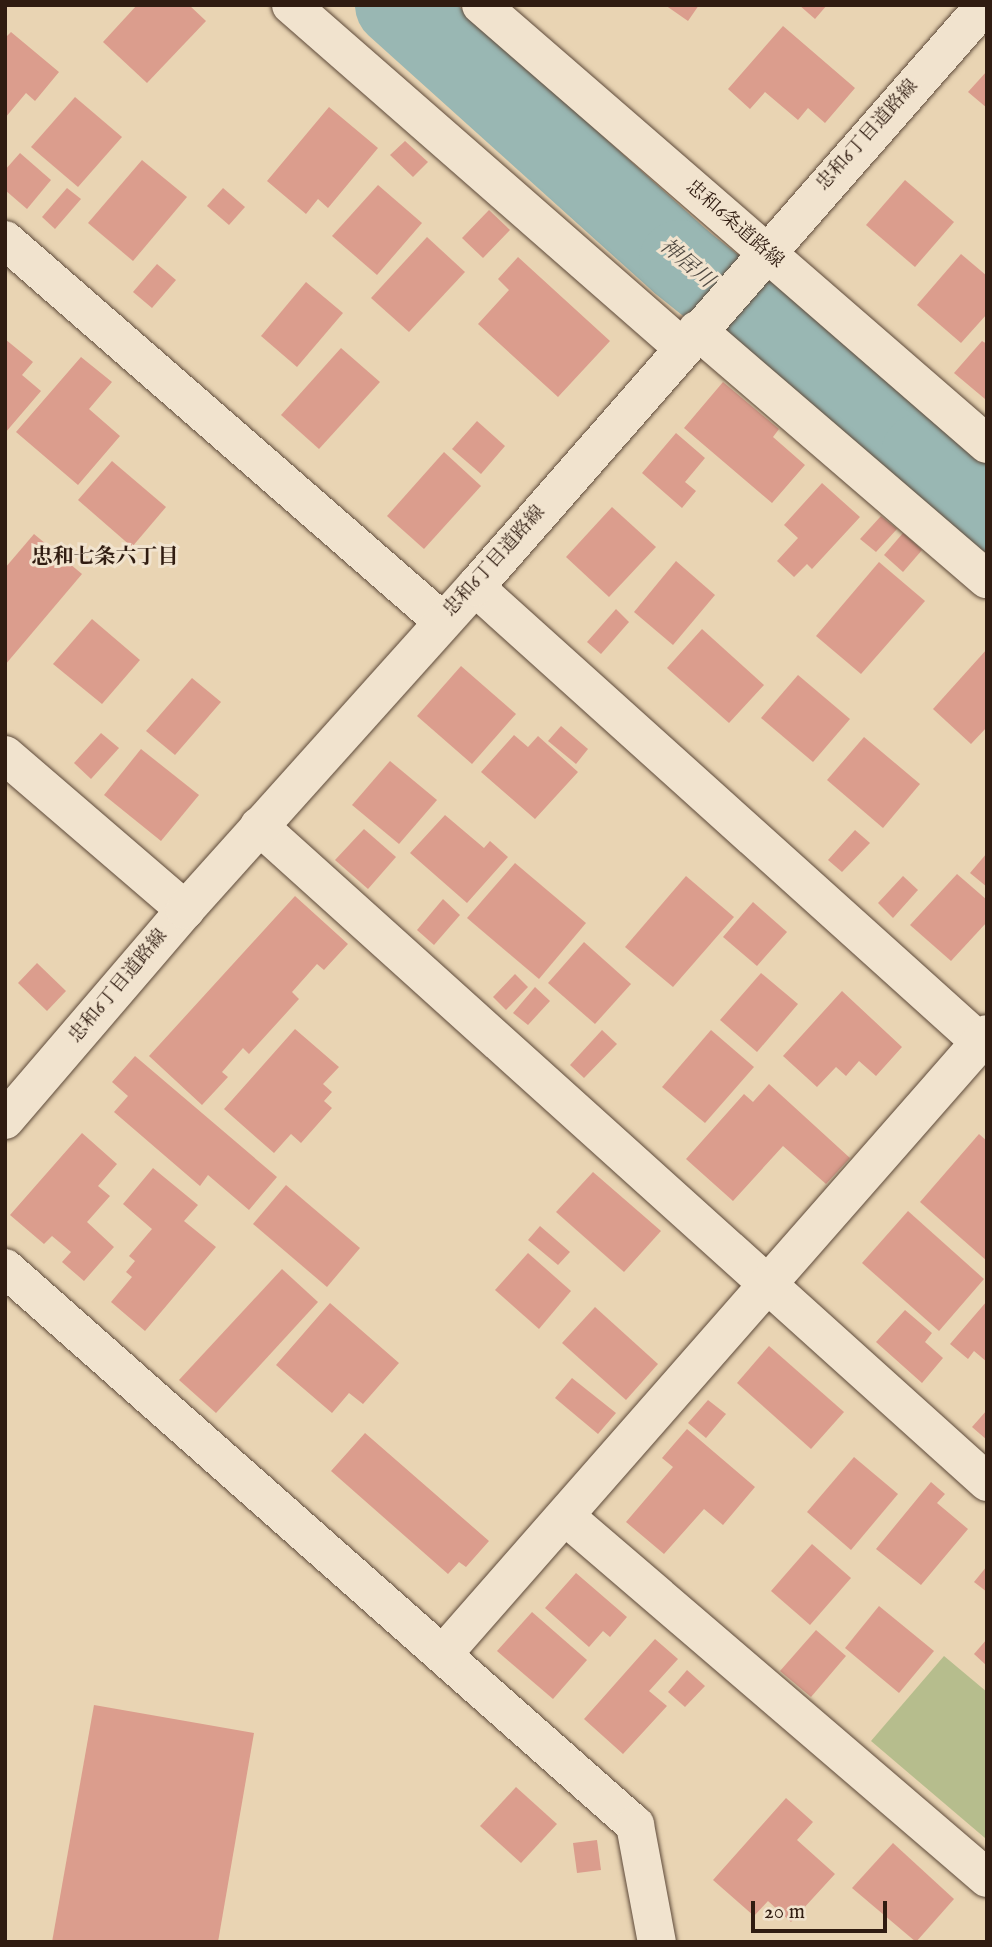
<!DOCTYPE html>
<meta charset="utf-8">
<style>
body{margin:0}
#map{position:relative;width:992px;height:1947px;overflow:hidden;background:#e9d4b3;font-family:"IM FELL English","Noto Serif JP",serif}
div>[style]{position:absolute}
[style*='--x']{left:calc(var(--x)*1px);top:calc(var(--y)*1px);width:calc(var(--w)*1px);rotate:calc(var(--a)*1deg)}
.green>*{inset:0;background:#b6bd8d}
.river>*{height:82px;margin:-41px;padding:0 41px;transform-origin:41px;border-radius:41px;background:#99b7b3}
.building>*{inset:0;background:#db9d8d}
.roads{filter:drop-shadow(0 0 2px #5e4a3a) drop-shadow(0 0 2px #5e4a3a)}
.minor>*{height:38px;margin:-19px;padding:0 19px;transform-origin:19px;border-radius:19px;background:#f1e3ce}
span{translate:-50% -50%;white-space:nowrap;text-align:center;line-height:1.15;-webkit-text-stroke:6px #f1e3ce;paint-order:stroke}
.street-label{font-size:19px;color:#301c11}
.water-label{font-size:21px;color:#504a42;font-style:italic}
.neighbourhood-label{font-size:21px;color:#301c11;font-weight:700}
.frame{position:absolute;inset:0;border:7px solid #301c11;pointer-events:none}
.scale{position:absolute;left:751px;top:1901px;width:136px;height:32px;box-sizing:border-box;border:4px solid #301c11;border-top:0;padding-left:9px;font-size:21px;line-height:24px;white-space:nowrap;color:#301c11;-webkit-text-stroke:5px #f1e3ce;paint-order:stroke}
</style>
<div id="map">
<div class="green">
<i style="clip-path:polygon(944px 1656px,987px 1692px,985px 1838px,871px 1741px)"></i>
</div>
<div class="river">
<i style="--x:396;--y:5;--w:382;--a:42"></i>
<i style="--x:680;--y:261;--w:310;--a:38.6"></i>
<i style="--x:922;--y:454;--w:86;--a:41.2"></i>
</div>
<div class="building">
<i style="clip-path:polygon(137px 5px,189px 5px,206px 21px,147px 83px,103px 42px)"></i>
<i style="clip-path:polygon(665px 5px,699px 5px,688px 21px)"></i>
<i style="clip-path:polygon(799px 5px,827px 5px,815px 19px)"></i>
<i style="clip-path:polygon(783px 26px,855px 88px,825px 123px,808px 108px,798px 120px,765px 92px,750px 109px,728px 89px)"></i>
<i style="clip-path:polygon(11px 32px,59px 72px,35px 101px,26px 93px,5px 118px,5px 38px)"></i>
<i style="clip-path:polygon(987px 71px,987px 108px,968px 92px)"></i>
<i style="clip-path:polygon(75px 97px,122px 137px,78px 187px,31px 147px)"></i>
<i style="clip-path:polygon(329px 107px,378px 148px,328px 208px,318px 199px,306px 214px,267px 181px)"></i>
<i style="clip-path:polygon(405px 141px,428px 162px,413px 177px,390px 155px)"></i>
<i style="clip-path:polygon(20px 153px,51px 180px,27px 209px,5px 190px,5px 170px)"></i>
<i style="clip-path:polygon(142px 160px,187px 197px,133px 261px,88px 223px)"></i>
<i style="clip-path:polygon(905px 180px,954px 222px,915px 267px,866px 225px)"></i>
<i style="clip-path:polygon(378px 185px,422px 223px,377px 275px,332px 236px)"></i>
<i style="clip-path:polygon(67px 188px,81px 199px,55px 229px,42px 217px)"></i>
<i style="clip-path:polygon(223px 188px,245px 207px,229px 225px,207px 206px)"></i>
<i style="clip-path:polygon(489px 210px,510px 230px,483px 258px,462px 238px)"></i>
<i style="clip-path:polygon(427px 237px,465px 272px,409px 332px,371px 298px)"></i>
<i style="clip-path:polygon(961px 254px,987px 276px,987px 314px,961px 343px,917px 305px)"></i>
<i style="clip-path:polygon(518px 257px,610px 341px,558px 397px,478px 324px,509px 290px,498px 279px)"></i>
<i style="clip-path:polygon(157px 264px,176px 280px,152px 308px,133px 292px)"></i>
<i style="clip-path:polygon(306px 282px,343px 313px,297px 367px,261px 336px)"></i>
<i style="clip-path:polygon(5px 339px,33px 362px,22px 375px,41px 391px,5px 433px)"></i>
<i style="clip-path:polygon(982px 341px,987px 344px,985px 399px,954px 373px)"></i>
<i style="clip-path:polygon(341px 348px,380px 382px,319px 449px,281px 415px)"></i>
<i style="clip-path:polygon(81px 357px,112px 382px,89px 409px,120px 436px,78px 485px,16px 432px)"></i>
<i style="clip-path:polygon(723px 382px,779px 429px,773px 437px,805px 465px,772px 503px,684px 428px)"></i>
<i style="clip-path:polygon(477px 421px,505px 446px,481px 474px,452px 449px)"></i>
<i style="clip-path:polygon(676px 433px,705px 458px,685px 482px,696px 491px,682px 508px,642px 473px)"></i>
<i style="clip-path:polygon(444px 452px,481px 486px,424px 549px,387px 516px)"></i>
<i style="clip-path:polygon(112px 461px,166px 507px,132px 547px,78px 500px)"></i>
<i style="clip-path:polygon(822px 483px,860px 517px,812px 569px,807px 564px,794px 577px,777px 561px,798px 538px,784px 525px)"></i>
<i style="clip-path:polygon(612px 507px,656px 547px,609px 597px,566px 557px)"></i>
<i style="clip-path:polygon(881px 516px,897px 529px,876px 552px,860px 539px)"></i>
<i style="clip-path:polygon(903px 533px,922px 550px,903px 572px,884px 555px)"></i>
<i style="clip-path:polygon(34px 534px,82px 574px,5px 665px,5px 568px)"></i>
<i style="clip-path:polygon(676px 561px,715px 595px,673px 645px,634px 612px)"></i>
<i style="clip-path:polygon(879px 562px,925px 601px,861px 674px,816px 636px)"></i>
<i style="clip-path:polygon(616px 609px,629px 622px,601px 654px,587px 642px)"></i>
<i style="clip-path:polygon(92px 619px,140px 660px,102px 704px,53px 664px)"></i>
<i style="clip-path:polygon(702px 629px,764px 685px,729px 723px,667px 668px)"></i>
<i style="clip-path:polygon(987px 649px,987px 727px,971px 744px,933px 709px)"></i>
<i style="clip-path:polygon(461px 666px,516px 714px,472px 764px,417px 716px)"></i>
<i style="clip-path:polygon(798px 675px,850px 719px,813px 762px,761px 718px)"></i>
<i style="clip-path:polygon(192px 678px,221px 702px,175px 755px,146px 731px)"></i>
<i style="clip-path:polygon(561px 726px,588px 749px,576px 764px,548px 741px)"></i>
<i style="clip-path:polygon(101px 733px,119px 748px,91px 779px,74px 763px)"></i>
<i style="clip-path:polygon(514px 735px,528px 747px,538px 736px,578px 772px,535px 819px,481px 772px)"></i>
<i style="clip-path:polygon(864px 737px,920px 784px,883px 828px,827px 780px)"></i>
<i style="clip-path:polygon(141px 749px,199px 795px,161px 841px,104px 795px)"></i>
<i style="clip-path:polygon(390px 761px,437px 800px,399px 844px,352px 805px)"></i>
<i style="clip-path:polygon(445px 815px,484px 848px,490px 841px,508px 857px,467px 903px,410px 853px)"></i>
<i style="clip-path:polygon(364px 829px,396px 857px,368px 889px,335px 860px)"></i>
<i style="clip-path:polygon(855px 830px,870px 843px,842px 872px,828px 860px)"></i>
<i style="clip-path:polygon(987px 853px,987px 887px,970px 873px)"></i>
<i style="clip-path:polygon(515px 863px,586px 923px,539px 979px,467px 918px)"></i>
<i style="clip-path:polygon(957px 874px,987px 900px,987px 922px,951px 961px,910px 925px)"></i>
<i style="clip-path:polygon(686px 876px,734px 917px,673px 987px,625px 947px)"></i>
<i style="clip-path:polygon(903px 876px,918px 890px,893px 918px,878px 903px)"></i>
<i style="clip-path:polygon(295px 896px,348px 944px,324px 970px,317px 964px,292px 992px,299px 999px,249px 1054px,243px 1048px,222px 1072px,228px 1077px,202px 1105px,149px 1056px)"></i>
<i style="clip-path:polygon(443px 899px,460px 915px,434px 945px,417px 930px)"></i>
<i style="clip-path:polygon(753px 902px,787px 932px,757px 966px,723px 937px)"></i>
<i style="clip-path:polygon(584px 942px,631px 984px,595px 1024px,548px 983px)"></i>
<i style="clip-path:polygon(37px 963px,66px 991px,47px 1011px,18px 983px)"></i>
<i style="clip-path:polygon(761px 973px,798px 1004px,757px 1052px,720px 1020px)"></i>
<i style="clip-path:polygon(515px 974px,528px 987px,506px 1010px,493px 997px)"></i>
<i style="clip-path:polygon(535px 987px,550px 1001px,528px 1025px,513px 1013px)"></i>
<i style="clip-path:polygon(842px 991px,902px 1047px,876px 1076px,859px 1061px,846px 1076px,836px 1067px,817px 1087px,783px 1056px)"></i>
<i style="clip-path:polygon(295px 1029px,339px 1067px,323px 1084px,332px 1092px,324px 1101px,332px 1108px,301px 1143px,291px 1134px,274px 1153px,224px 1109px)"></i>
<i style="clip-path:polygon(602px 1030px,617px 1044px,584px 1078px,570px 1065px)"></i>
<i style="clip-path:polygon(711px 1030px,754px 1067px,705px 1123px,662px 1087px)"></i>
<i style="clip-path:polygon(135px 1056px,277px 1177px,249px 1210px,208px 1175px,200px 1186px,114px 1112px,128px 1096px,112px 1082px)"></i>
<i style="clip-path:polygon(769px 1084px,850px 1158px,826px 1184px,783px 1146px,733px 1201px,686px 1159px,744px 1094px,753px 1102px)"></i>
<i style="clip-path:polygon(82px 1133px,117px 1164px,98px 1186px,110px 1196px,87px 1222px,114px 1247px,84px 1281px,62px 1262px,71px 1252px,52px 1236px,44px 1244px,10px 1215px)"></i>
<i style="clip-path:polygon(979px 1134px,987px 1141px,987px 1261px,920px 1202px)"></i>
<i style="clip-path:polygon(153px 1168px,198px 1205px,184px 1221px,216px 1247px,145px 1331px,111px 1302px,132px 1277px,126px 1272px,135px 1261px,129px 1256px,152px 1229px,123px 1204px)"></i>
<i style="clip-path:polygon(593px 1172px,661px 1231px,624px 1272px,556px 1212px)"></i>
<i style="clip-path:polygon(286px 1185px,360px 1248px,327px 1287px,253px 1224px)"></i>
<i style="clip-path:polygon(908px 1211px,984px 1279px,939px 1331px,862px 1263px)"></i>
<i style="clip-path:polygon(540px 1226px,570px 1252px,558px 1265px,528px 1240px)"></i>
<i style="clip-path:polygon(528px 1253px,571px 1291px,539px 1329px,495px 1290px)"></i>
<i style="clip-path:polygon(282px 1269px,318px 1302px,216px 1413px,179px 1380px)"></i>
<i style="clip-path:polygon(987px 1301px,987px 1362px,974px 1351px,968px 1359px,950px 1344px)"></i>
<i style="clip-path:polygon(330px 1303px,399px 1363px,363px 1404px,349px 1393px,332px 1413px,276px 1365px)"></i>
<i style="clip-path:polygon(595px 1307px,658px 1364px,626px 1400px,562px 1343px)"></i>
<i style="clip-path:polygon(905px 1310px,932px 1333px,925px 1342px,943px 1358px,922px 1383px,876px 1342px)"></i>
<i style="clip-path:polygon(769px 1346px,844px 1412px,811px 1449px,737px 1383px)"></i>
<i style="clip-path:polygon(572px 1378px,616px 1413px,598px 1434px,555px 1398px)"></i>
<i style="clip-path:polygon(708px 1400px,726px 1414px,706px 1438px,688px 1423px)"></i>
<i style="clip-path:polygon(987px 1410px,987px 1440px,972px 1427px)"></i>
<i style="clip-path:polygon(687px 1429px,755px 1487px,723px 1525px,704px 1509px,664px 1554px,626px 1522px,673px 1467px,662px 1458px)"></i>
<i style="clip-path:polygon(365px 1433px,489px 1541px,466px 1567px,459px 1562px,448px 1574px,331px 1471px)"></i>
<i style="clip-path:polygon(854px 1457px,898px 1494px,851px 1550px,807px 1512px)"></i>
<i style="clip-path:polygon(931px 1482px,945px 1494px,937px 1503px,968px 1529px,921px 1585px,876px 1549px)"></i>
<i style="clip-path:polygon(812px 1544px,851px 1578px,810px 1625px,771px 1591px)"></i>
<i style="clip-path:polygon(987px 1566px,987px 1592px,974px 1582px)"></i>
<i style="clip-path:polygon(576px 1573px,627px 1617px,610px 1637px,603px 1631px,589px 1647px,545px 1608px)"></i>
<i style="clip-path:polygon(879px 1606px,934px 1651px,899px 1693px,845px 1648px)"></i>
<i style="clip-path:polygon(532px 1612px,587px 1660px,553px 1699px,497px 1651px)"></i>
<i style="clip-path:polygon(816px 1630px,846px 1656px,811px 1697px,780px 1671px)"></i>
<i style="clip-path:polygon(655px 1639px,678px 1659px,649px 1691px,667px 1706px,623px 1754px,584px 1719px)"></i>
<i style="clip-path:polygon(987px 1639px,987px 1666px,974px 1654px)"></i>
<i style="clip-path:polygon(687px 1670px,705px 1686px,685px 1707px,668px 1692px)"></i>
<i style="clip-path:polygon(94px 1705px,254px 1733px,218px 1942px,52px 1942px)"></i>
<i style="clip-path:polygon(516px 1787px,557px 1824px,521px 1863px,480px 1826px)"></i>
<i style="clip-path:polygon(786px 1798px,813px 1822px,797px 1840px,835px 1874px,791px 1922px,768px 1901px,754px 1916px,713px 1880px)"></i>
<i style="clip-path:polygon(597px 1840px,601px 1870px,577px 1873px,573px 1843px)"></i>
<i style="clip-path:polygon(893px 1843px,954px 1899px,916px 1942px,852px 1888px)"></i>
</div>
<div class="roads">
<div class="minor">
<i style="--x:291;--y:5;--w:519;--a:41.18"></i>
<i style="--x:481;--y:5;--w:670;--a:40.94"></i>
<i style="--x:5;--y:240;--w:580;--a:41.08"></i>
<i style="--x:697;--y:330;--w:382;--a:40.7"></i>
<i style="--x:475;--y:587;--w:680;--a:42.02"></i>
<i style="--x:5;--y:755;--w:238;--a:40.7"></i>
<i style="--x:259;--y:826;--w:980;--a:42.02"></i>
<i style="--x:5;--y:1120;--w:277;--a:-49.4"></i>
<i style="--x:185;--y:910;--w:434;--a:-48.1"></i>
<i style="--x:475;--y:587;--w:774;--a:-48.77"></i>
<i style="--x:5;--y:1268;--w:841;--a:41.48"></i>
<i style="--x:635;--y:1825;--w:119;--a:79.4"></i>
<i style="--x:565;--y:1516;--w:556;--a:40.62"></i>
<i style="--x:444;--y:1653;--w:823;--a:-48.74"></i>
</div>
</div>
<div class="street-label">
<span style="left:868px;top:136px;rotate:-48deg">忠和6丁目道路線</span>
<span style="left:734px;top:225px;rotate:41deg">忠和6条道路線</span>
<span style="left:495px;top:562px;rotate:-48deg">忠和6丁目道路線</span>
<span style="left:119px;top:987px;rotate:-50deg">忠和6丁目道路線</span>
</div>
<div class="water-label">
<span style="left:686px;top:264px;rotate:40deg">神居川</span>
</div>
<div class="neighbourhood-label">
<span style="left:105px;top:558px">忠和七条六丁目</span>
</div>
<div class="frame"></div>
<div class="scale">20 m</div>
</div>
